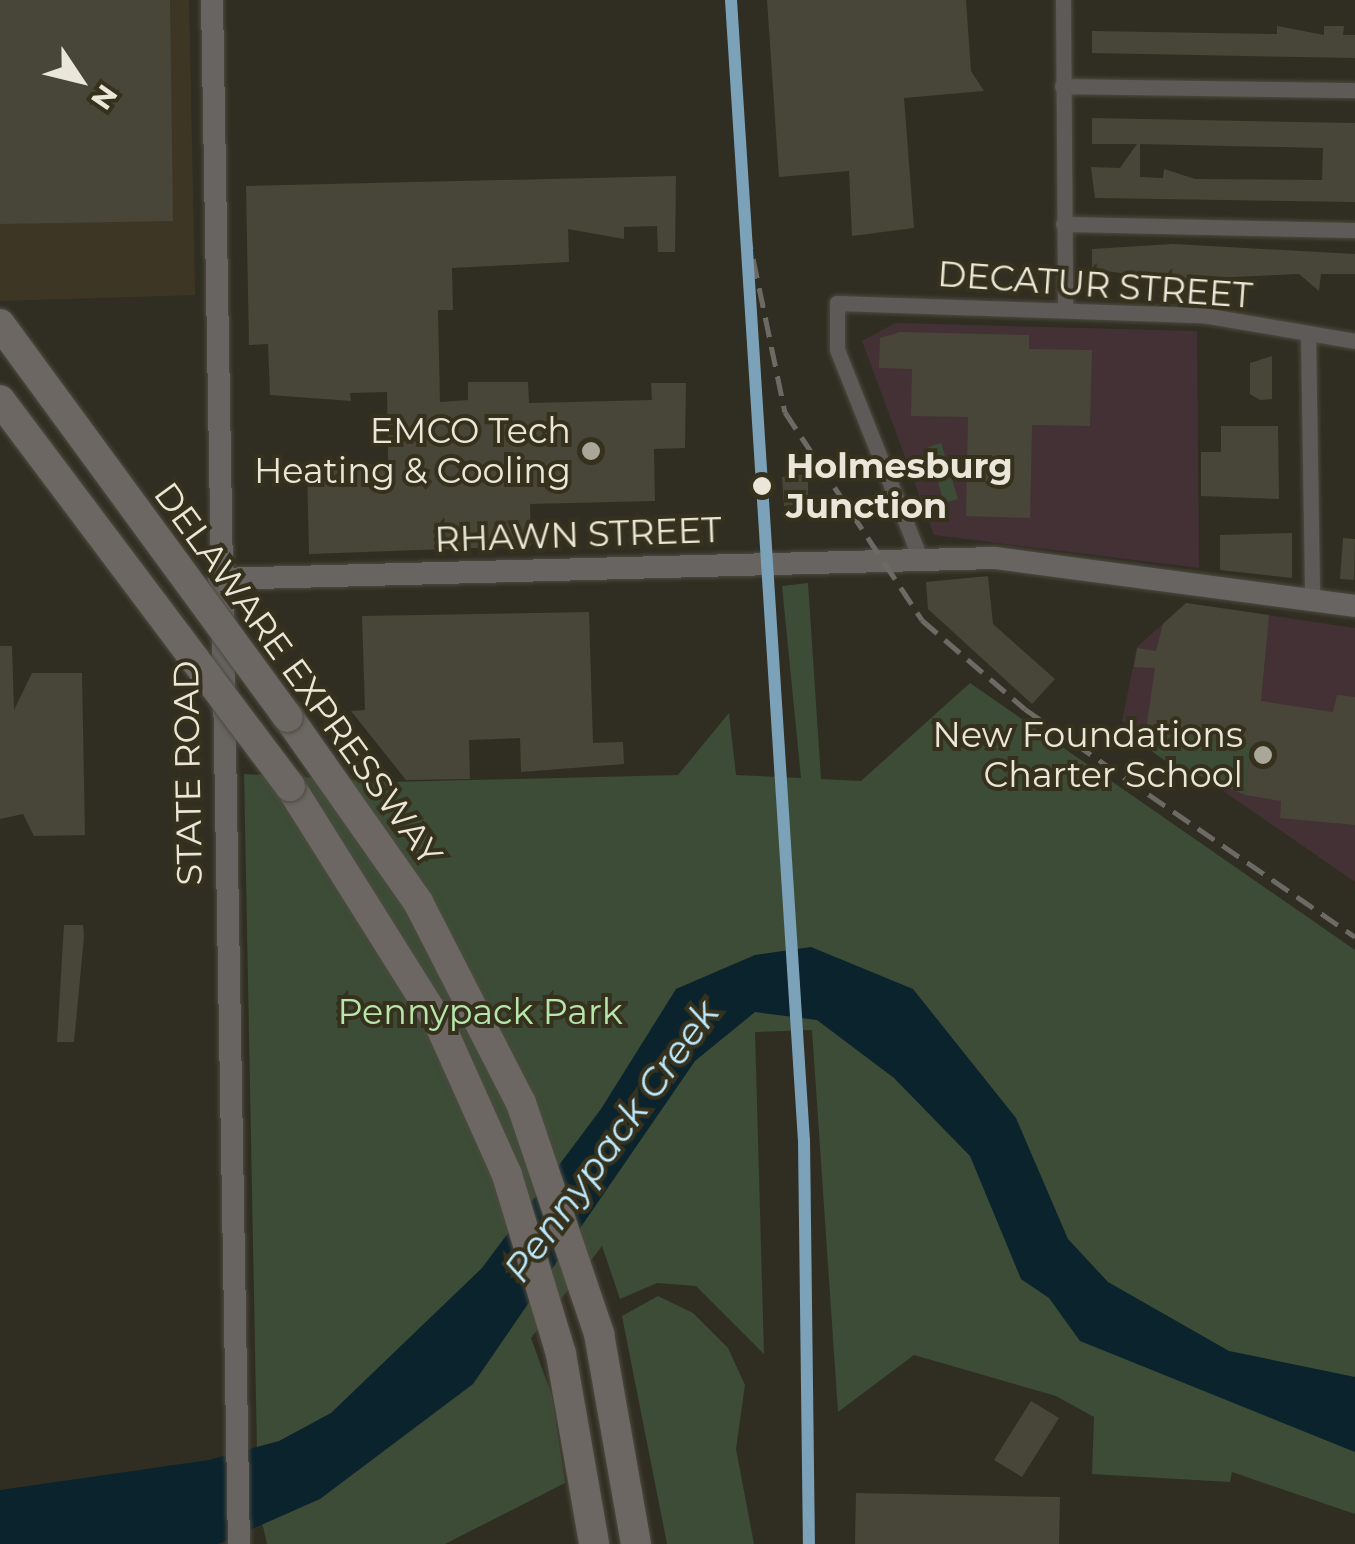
<!DOCTYPE html>
<style>
body{margin:0}
#map{position:relative;width:1355px;height:1544px;overflow:hidden;background:#302e22;font-family:Montserrat,sans-serif}
div>[style]{position:absolute}
[style*='--x']{left:calc(var(--x)*1px);top:calc(var(--y)*1px);width:calc(var(--w)*1px);rotate:calc(var(--a)*1deg)}
.industrial>*{inset:0;background:#3e3625}
.education>*{inset:0;background:#433135}
.green>*{inset:0;background:#3c4c36}
.water>*{inset:0;background:#0b232c}
.building>*{inset:0;background:#484638}
.roads{filter:drop-shadow(0 0 2px #4d4b40) drop-shadow(0 0 2px #4d4b40)}
.minor>*{height:15px;margin:-7.5px;padding:0 7.5px;transform-origin:7.5px;border-radius:7.5px;background:#5e5a58}
.secondary>*{height:22px;margin:-11px;padding:0 11px;transform-origin:11px;border-radius:11px;background:#686462}
.motorway>*{height:30px;margin:-15px;padding:0 15px;transform-origin:15px;border-radius:15px;background:#6c6763}
.rail>*{height:5px;margin-top:-2.5px;transform-origin:0;background:repeating-linear-gradient(90deg,#6c6a64 0 20px,transparent 0 30px)}
.bridges{filter:drop-shadow(0 0 2px #4d4b40) drop-shadow(0 0 2px #4d4b40)}
.motorway-bridge>*{height:30px;margin:-15px;padding:0 15px;transform-origin:15px;border-radius:15px;background:#6c6763}
.rail-1>*{height:12px;margin:-6px;padding:0 6px;transform-origin:6px;border-radius:6px;background:#7ba2b9}
.dots>*{width:28px;height:28px;translate:-50% -50%;box-sizing:border-box;border:5px solid #36311c;border-radius:50%}
span{translate:-50% -50%;white-space:nowrap;text-align:center;line-height:1.15;-webkit-text-stroke:8px #36311c;paint-order:stroke}
.street-label{font-size:35px;color:#eae7da}
.poi-label{font-size:35px;color:#eae7da}
.right{translate:-100% -50%;text-align:right}
.stop-label{font-size:35px;color:#eae7da;font-weight:700}
.left{translate:0 -50%;text-align:left}
.park-label{font-size:35px;color:#b7e6ac}
.water-label{font-size:38px;color:#bbe9fe;font-style:italic}
.north{position:absolute;left:30px;top:30px;width:100px;height:100px;-webkit-text-stroke:8px #36311c;paint-order:stroke;rotate:125deg;font-size:28px;font-weight:700;line-height:40px;text-align:center;color:#eae7da}
.north::after{content:'';display:block;margin:auto;width:35px;height:45px;background:#eae7da;clip-path:polygon(50% 0,100% 100%,50% 72%,0 100%)}
</style>
<div id="map">
<div class="industrial">
<i style="clip-path:polygon(0 0,189px 0,195px 295px,0 301px)"></i>
</div>
<div class="education">
<i style="clip-path:polygon(895px 323px,1197px 331px,1199px 568px,934px 535px,862px 341px)"></i>
<i style="clip-path:polygon(1186px 603px,1355px 628px,1355px 882px,1122px 721px,1137px 647px)"></i>
</div>
<div class="green">
<i style="clip-path:polygon(941px 443px,958px 499px,944px 503px,928px 447px)"></i>
<i style="clip-path:polygon(808px 583px,821px 779px,861px 781px,970px 683px,1355px 950px,1355px 1514px,1232px 1472px,1230px 1482px,1092px 1474px,1094px 1417px,1056px 1396px,914px 1355px,838px 1412px,812px 1030px,755px 1032px,764px 1354px,696px 1286px,657px 1283px,620px 1299px,602px 1246px,531px 1338px,552px 1396px,565px 1483px,445px 1544px,267px 1544px,258px 1504px,244px 774px,392px 782px,678px 775px,729px 713px,736px 775px,801px 778px,782px 586px)"></i>
<i style="clip-path:polygon(1146px 730px,1251px 744px,1245px 795px,1167px 762px,1143px 745px)"></i>
<i style="clip-path:polygon(658px 1296px,693px 1313px,728px 1348px,745px 1385px,736px 1449px,754px 1544px,667px 1544px,622px 1316px)"></i>
</div>
<div class="water">
<i style="clip-path:polygon(811px 947px,913px 989px,1016px 1118px,1068px 1239px,1108px 1282px,1229px 1351px,1355px 1377px,1355px 1452px,1080px 1341px,1049px 1298px,1021px 1279px,970px 1156px,894px 1078px,817px 1020px,755px 1012px,695px 1061px,473px 1384px,320px 1499px,218px 1544px,0 1544px,0 1490px,209px 1460px,279px 1441px,331px 1413px,482px 1268px,601px 1109px,676px 989px,755px 955px)"></i>
</div>
<div class="building">
<i style="clip-path:polygon(0 0,170px 0,173px 221px,0 224px)"></i>
<i style="clip-path:polygon(767px 0,966px 0,971px 71px,984px 91px,904px 98px,914px 228px,852px 236px,849px 171px,779px 177px)"></i>
<i style="clip-path:polygon(1277px 26px,1324px 35px,1324px 26px,1344px 26px,1343px 35px,1355px 35px,1355px 58px,1092px 53px,1092px 31px,1277px 34px)"></i>
<i style="clip-path:polygon(evenodd,1092px 118px,1355px 123px,1355px 202px,1095px 198px,1091px 167px,1120px 168px,1137px 144px,1092px 144px,1092px 118px,1140px 144px,1323px 148px,1322px 180px,1195px 179px,1164px 169px,1163px 178px,1140px 177px,1140px 144px)"></i>
<i style="clip-path:polygon(676px 176px,675px 252px,658px 252px,657px 226px,624px 227px,624px 239px,568px 229px,569px 262px,452px 268px,453px 310px,438px 310px,440px 402px,468px 400px,468px 382px,528px 382px,529px 403px,652px 400px,651px 383px,686px 383px,685px 448px,654px 449px,655px 501px,530px 504px,531px 546px,309px 554px,307px 466px,388px 464px,387px 392px,350px 393px,351px 401px,270px 395px,268px 344px,249px 345px,246px 186px)"></i>
<i style="clip-path:polygon(1173px 244px,1355px 254px,1355px 274px,1321px 274px,1319px 291px,1299px 274px,1171px 280px,1092px 269px,1092px 249px)"></i>
<i style="clip-path:polygon(900px 332px,1029px 335px,1029px 349px,1092px 350px,1090px 426px,1032px 425px,1030px 518px,966px 516px,968px 417px,911px 416px,912px 369px,879px 368px,880px 338px)"></i>
<i style="clip-path:polygon(1272px 356px,1272px 399px,1260px 400px,1250px 394px,1250px 363px)"></i>
<i style="clip-path:polygon(1221px 426px,1278px 426px,1279px 499px,1201px 496px,1201px 452px,1221px 452px)"></i>
<i style="clip-path:polygon(808px 474px,808px 504px,784px 506px,782px 477px)"></i>
<i style="clip-path:polygon(1292px 533px,1292px 578px,1220px 570px,1220px 535px)"></i>
<i style="clip-path:polygon(1343px 538px,1355px 539px,1354px 580px,1340px 579px)"></i>
<i style="clip-path:polygon(988px 576px,993px 624px,1055px 679px,1032px 704px,928px 609px,926px 582px)"></i>
<i style="clip-path:polygon(1186px 603px,1269px 615px,1261px 701px,1333px 712px,1337px 695px,1355px 697px,1355px 825px,1280px 818px,1281px 801px,1245px 795px,1251px 744px,1146px 730px,1155px 668px,1134px 667px,1137px 648px,1156px 651px,1163px 624px)"></i>
<i style="clip-path:polygon(589px 612px,593px 743px,623px 742px,624px 764px,521px 772px,520px 738px,469px 740px,470px 779px,406px 780px,351px 711px,365px 710px,362px 616px)"></i>
<i style="clip-path:polygon(0 646px,12px 646px,14px 710px,32px 673px,82px 673px,85px 835px,34px 836px,23px 814px,0 819px)"></i>
<i style="clip-path:polygon(64px 925px,83px 925px,84px 937px,74px 1042px,57px 1042px)"></i>
<i style="clip-path:polygon(1031px 1401px,1059px 1418px,1022px 1477px,994px 1460px)"></i>
<i style="clip-path:polygon(856px 1493px,1060px 1497px,1059px 1544px,855px 1544px)"></i>
</div>
<div class="roads">
<div class="minor">
<i style="--x:1063;--y:0;--w:307;--a:89.6"></i>
<i style="--x:1062;--y:86;--w:293;--a:0.8"></i>
<i style="--x:1063;--y:224;--w:292;--a:1.2"></i>
<i style="--x:1308;--y:333;--w:267;--a:89.1"></i>
<i style="--x:920;--y:558;--w:225;--a:-111.7"></i>
<i style="--x:837;--y:349;--w:46;--a:-90"></i>
<i style="--x:837;--y:303;--w:366;--a:1.9"></i>
<i style="--x:1203;--y:315;--w:154;--a:9.7"></i>
</div>
<div class="secondary">
<i style="--x:212;--y:0;--w:1544;--a:89"></i>
<i style="--x:219;--y:579;--w:777;--a:-1.55"></i>
<i style="--x:996;--y:558;--w:362;--a:7.6"></i>
</div>
<div class="motorway">
<i style="--x:288;--y:717;--w:226;--a:54.9"></i>
<i style="--x:418;--y:902;--w:226;--a:62.9"></i>
<i style="--x:521;--y:1103;--w:244;--a:71.3"></i>
<i style="--x:599;--y:1334;--w:213;--a:80"></i>
<i style="--x:290;--y:786;--w:282;--a:57.9"></i>
<i style="--x:440;--y:1025;--w:164;--a:65.9"></i>
<i style="--x:507;--y:1175;--w:187;--a:73.2"></i>
<i style="--x:561;--y:1354;--w:193;--a:80.1"></i>
</div>
</div>
<div class="rail">
<i style="--x:747;--y:229;--w:187;--a:78.3"></i>
<i style="--x:785;--y:412;--w:249;--a:56.6"></i>
<i style="--x:922;--y:620;--w:136;--a:40.8"></i>
<i style="--x:1025;--y:709;--w:401;--a:34.6"></i>
</div>
<div class="bridges">
<div class="motorway-bridge">
<i style="--x:0;--y:324;--w:487;--a:53.8"></i>
<i style="--x:0;--y:400;--w:483;--a:53.1"></i>
</div>
</div>
<div class="rail-1">
<i style="--x:731;--y:0;--w:1142;--a:86.34"></i>
<i style="--x:804;--y:1140;--w:404;--a:89.3"></i>
</div>
<div class="dots">
<i style="left:591px;top:451px;background:#a9a69a"></i>
<i style="left:762px;top:486px;background:#eae7da"></i>
<i style="left:1263px;top:755px;background:#a9a69a"></i>
</div>
<div class="street-label">
<span style="left:1095px;top:285px;rotate:4deg">DECATUR STREET</span>
<span style="left:578px;top:535px;rotate:-2deg">RHAWN STREET</span>
<span style="left:298px;top:674px;rotate:54deg">DELAWARE EXPRESSWAY</span>
<span style="left:188px;top:773px;rotate:-91deg">STATE ROAD</span>
</div>
<div class="poi-label">
<span class="right" style="left:571px;top:451px">EMCO Tech<br>Heating &amp; Cooling</span>
<span class="right" style="left:1243px;top:755px">New Foundations<br>Charter School</span>
</div>
<div class="stop-label">
<span class="left" style="left:786px;top:486px">Holmesburg<br>Junction</span>
</div>
<div class="park-label">
<span style="left:480px;top:1012px">Pennypack Park</span>
</div>
<div class="water-label">
<span style="left:611px;top:1141px;rotate:-54deg">Pennypack Creek</span>
</div>
<div class="north">N</div>
</div>
